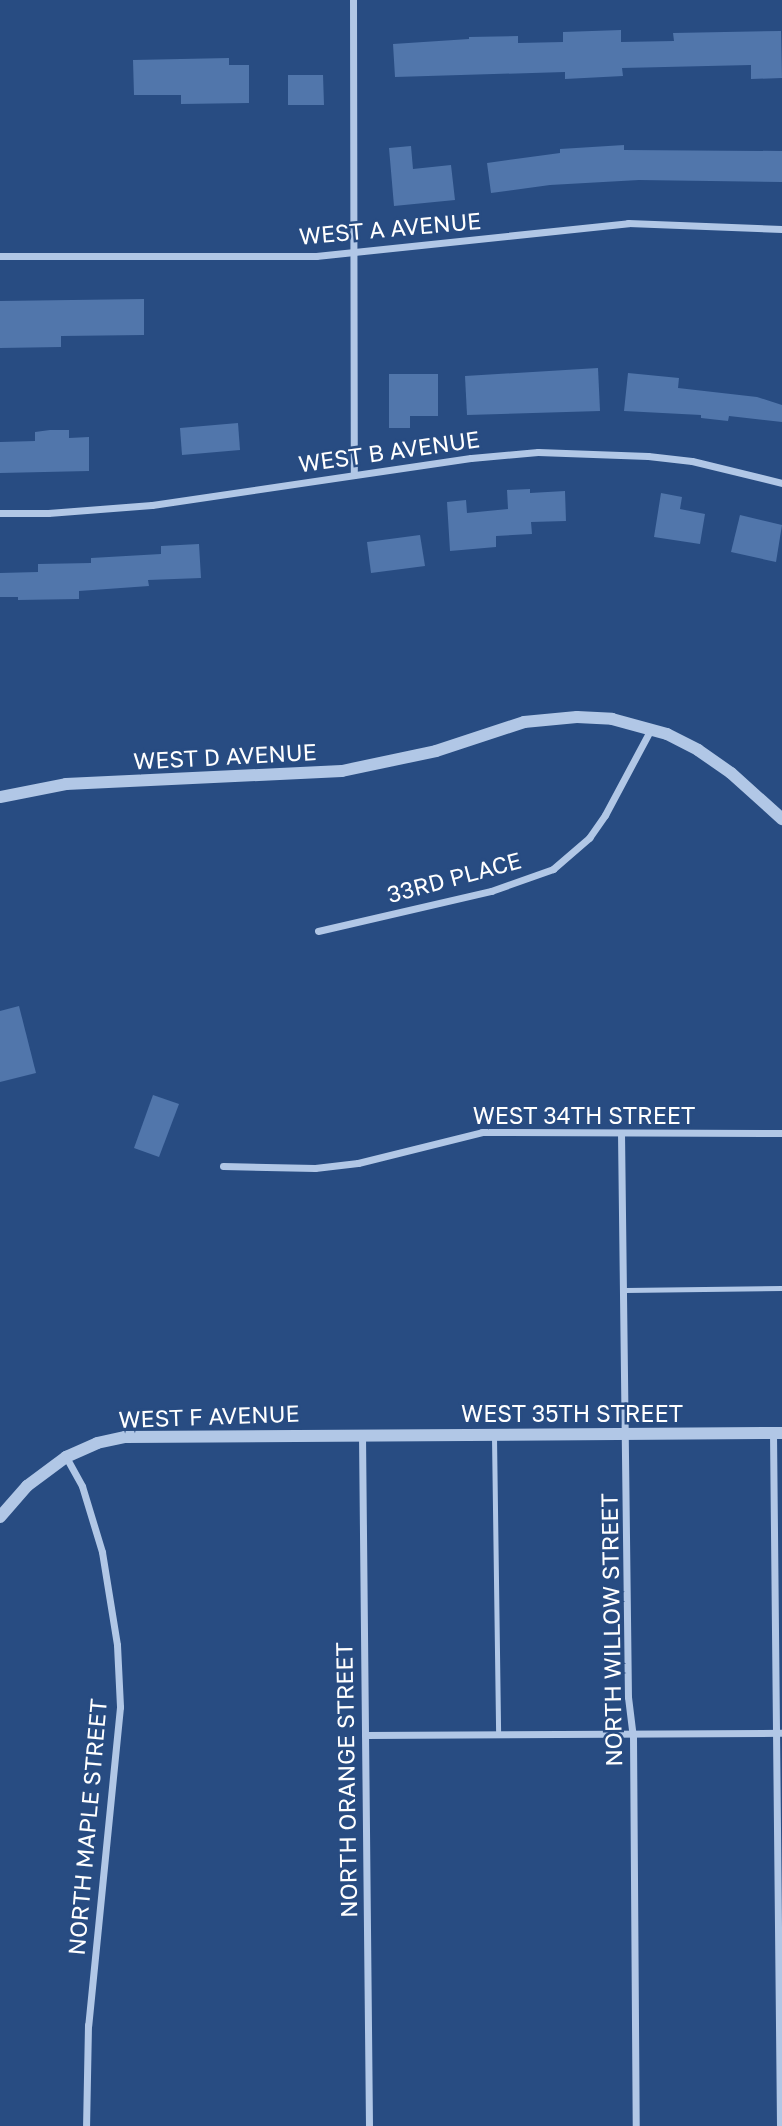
<!DOCTYPE html>
<style>
body{margin:0}
#map{position:relative;width:782px;height:2126px;overflow:hidden;background:#284c82;font-family:"Golos Text",sans-serif}
div>[style]{position:absolute}
[style*='--x']{left:calc(var(--x)*1px);top:calc(var(--y)*1px);width:calc(var(--w)*1px);rotate:calc(var(--a)*1deg)}
.building>*{inset:0;background:#5176ab}
.service>*{height:5px;margin:-2.5px;padding:0 2.5px;transform-origin:2.5px;border-radius:2.5px;background:#b1c7e6}
.minor>*{height:7px;margin:-3.5px;padding:0 3.5px;transform-origin:3.5px;border-radius:3.5px;background:#b1c7e6}
.tertiary>*{height:12px;margin:-6px;padding:0 6px;transform-origin:6px;border-radius:6px;background:#b1c7e6}
span{translate:-50% -50%;white-space:nowrap;text-align:center;line-height:1.15;-webkit-text-stroke:5px #284c82;paint-order:stroke}
.street-label{font-size:23px;color:#fff}
</style>
<div id="map">
<div class="building">
<i style="clip-path:polygon(621px 30px,621px 42px,674px 41px,673px 33px,781px 31px,782px 78px,751px 79px,751px 65px,622px 68px,623px 76px,565px 79px,565px 72px,395px 77px,393px 44px,469px 39px,469px 37px,518px 36px,518px 43px,563px 42px,563px 32px)"></i>
<i style="clip-path:polygon(229px 58px,229px 65px,249px 65px,249px 103px,181px 104px,181px 95px,134px 95px,133px 60px)"></i>
<i style="clip-path:polygon(288px 75px,323px 75px,324px 105px,288px 105px)"></i>
<i style="clip-path:polygon(624px 145px,624px 150px,782px 151px,782px 182px,639px 180px,550px 185px,491px 193px,487px 163px,560px 153px,560px 149px)"></i>
<i style="clip-path:polygon(411px 146px,413px 169px,451px 165px,455px 200px,394px 206px,389px 148px)"></i>
<i style="clip-path:polygon(144px 299px,144px 335px,61px 336px,61px 347px,0 348px,0 301px)"></i>
<i style="clip-path:polygon(598px 368px,600px 411px,467px 415px,465px 376px)"></i>
<i style="clip-path:polygon(628px 373px,679px 378px,678px 388px,757px 397px,782px 405px,782px 422px,729px 416px,728px 421px,701px 418px,701px 415px,624px 411px)"></i>
<i style="clip-path:polygon(389px 374px,438px 374px,438px 416px,410px 416px,410px 428px,389px 428px)"></i>
<i style="clip-path:polygon(238px 423px,240px 450px,182px 455px,180px 428px)"></i>
<i style="clip-path:polygon(50px 430px,69px 430px,69px 438px,89px 437px,89px 471px,0 473px,0 442px,35px 441px,35px 432px)"></i>
<i style="clip-path:polygon(530px 489px,530px 493px,565px 491px,566px 521px,531px 522px,532px 534px,496px 536px,496px 547px,450px 551px,447px 502px,466px 500px,467px 513px,508px 509px,507px 490px)"></i>
<i style="clip-path:polygon(661px 493px,682px 497px,680px 509px,705px 514px,700px 544px,654px 537px)"></i>
<i style="clip-path:polygon(740px 515px,782px 525px,776px 562px,731px 552px)"></i>
<i style="clip-path:polygon(420px 535px,425px 566px,371px 573px,367px 542px)"></i>
<i style="clip-path:polygon(199px 544px,201px 578px,148px 580px,149px 586px,79px 591px,79px 599px,18px 600px,18px 597px,0 597px,0 573px,38px 572px,38px 564px,91px 563px,91px 558px,161px 554px,161px 546px)"></i>
<i style="clip-path:polygon(19px 1006px,36px 1073px,0 1082px,0 1011px)"></i>
<i style="clip-path:polygon(153px 1095px,179px 1104px,159px 1157px,134px 1148px)"></i>
</div>
<div class="service">
<i style="--x:625;--y:1290;--w:157;--a:-0.7"></i>
<i style="--x:494;--y:1437;--w:297;--a:89.2"></i>
</div>
<div class="minor">
<i style="--x:353;--y:0;--w:475;--a:89.9"></i>
<i style="--x:0;--y:256;--w:316;--a:0"></i>
<i style="--x:316;--y:256;--w:314;--a:-6"></i>
<i style="--x:628;--y:223;--w:154;--a:2.2"></i>
<i style="--x:0;--y:513;--w:48;--a:0"></i>
<i style="--x:48;--y:513;--w:104;--a:-4.4"></i>
<i style="--x:152;--y:505;--w:322;--a:-8.4"></i>
<i style="--x:471;--y:458;--w:67;--a:-5.1"></i>
<i style="--x:538;--y:452;--w:110;--a:2.1"></i>
<i style="--x:648;--y:456;--w:44;--a:6.5"></i>
<i style="--x:692;--y:461;--w:93;--a:13.7"></i>
<i style="--x:318;--y:931;--w:178;--a:-13"></i>
<i style="--x:491;--y:891;--w:66;--a:-19.5"></i>
<i style="--x:553;--y:869;--w:48;--a:-40.7"></i>
<i style="--x:589;--y:838;--w:28;--a:-55"></i>
<i style="--x:605;--y:815;--w:98;--a:-61.9"></i>
<i style="--x:621;--y:1133;--w:564;--a:89.29"></i>
<i style="--x:628;--y:1697;--w:39;--a:83"></i>
<i style="--x:633;--y:1736;--w:390;--a:89.6"></i>
<i style="--x:223;--y:1166;--w:92;--a:1.2"></i>
<i style="--x:315;--y:1168;--w:43;--a:-6.6"></i>
<i style="--x:358;--y:1163;--w:128;--a:-14"></i>
<i style="--x:482;--y:1132;--w:300;--a:0.2"></i>
<i style="--x:773;--y:1433;--w:693;--a:89.42"></i>
<i style="--x:362;--y:1435;--w:691;--a:89.42"></i>
<i style="--x:66;--y:1457;--w:33;--a:61"></i>
<i style="--x:82;--y:1486;--w:69;--a:73.1"></i>
<i style="--x:102;--y:1552;--w:94;--a:80.8"></i>
<i style="--x:117;--y:1645;--w:62;--a:87.2"></i>
<i style="--x:120;--y:1707;--w:320;--a:95.7"></i>
<i style="--x:88;--y:2025;--w:101;--a:91.1"></i>
<i style="--x:365;--y:1735;--w:417;--a:-0.3"></i>
</div>
<div class="tertiary">
<i style="--x:0;--y:797;--w:67;--a:-11.1"></i>
<i style="--x:66;--y:784;--w:276;--a:-2.7"></i>
<i style="--x:342;--y:771;--w:96;--a:-12"></i>
<i style="--x:436;--y:751;--w:93;--a:-18.2"></i>
<i style="--x:524;--y:722;--w:53;--a:-5.4"></i>
<i style="--x:577;--y:717;--w:35;--a:3"></i>
<i style="--x:612;--y:719;--w:57;--a:15.3"></i>
<i style="--x:667;--y:734;--w:35;--a:27"></i>
<i style="--x:698;--y:750;--w:40;--a:34.9"></i>
<i style="--x:731;--y:773;--w:69;--a:42"></i>
<i style="--x:0;--y:1517;--w:41;--a:-48.9"></i>
<i style="--x:27;--y:1486;--w:49;--a:-36.6"></i>
<i style="--x:66;--y:1457;--w:34;--a:-24"></i>
<i style="--x:97;--y:1443;--w:29;--a:-12"></i>
<i style="--x:125;--y:1437;--w:657;--a:-0.35"></i>
</div>
<div class="street-label">
<span style="left:390px;top:228px;rotate:-5deg">WEST A AVENUE</span>
<span style="left:389px;top:451px;rotate:-8deg">WEST B AVENUE</span>
<span style="left:225px;top:756px;rotate:-3deg">WEST D AVENUE</span>
<span style="left:454px;top:877px;rotate:-15deg">33RD PLACE</span>
<span style="left:584px;top:1115px">WEST 34TH STREET</span>
<span style="left:572px;top:1413px">WEST 35TH STREET</span>
<span style="left:209px;top:1416px;rotate:-2deg">WEST F AVENUE</span>
<span style="left:611px;top:1630px;rotate:-91deg">NORTH WILLOW STREET</span>
<span style="left:346px;top:1780px;rotate:-91deg">NORTH ORANGE STREET</span>
<span style="left:87px;top:1827px;rotate:-85deg">NORTH MAPLE STREET</span>
</div>
</div>
